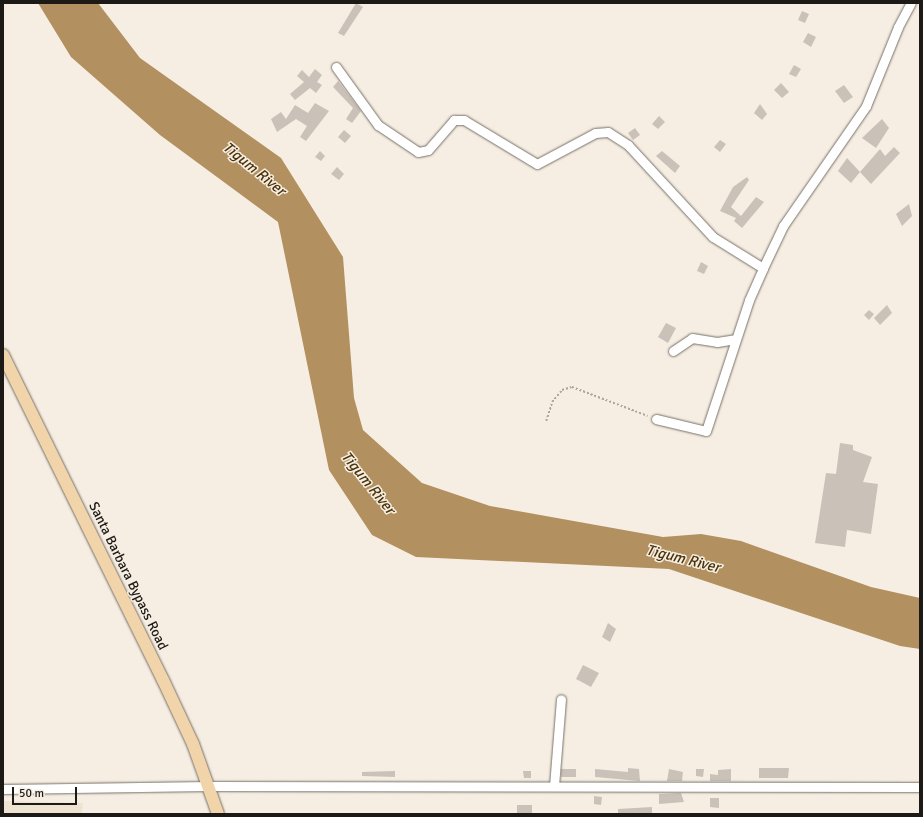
<!DOCTYPE html>
<style>
body{margin:0}
#map{position:relative;width:923px;height:817px;overflow:hidden;background:#f6eee3;font-family:Signika,sans-serif}
div>[style]{position:absolute}
[style*='--x']{left:calc(var(--x)*1px);top:calc(var(--y)*1px);width:calc(var(--w)*1px);rotate:calc(var(--a)*1deg)}
.built>*{inset:0;background:#efe3d2}
.water>*{inset:0;background:#b2905f}
.building>*{inset:0;background:#cac2b8}
.path>*{height:1.5px;margin-top:-0.75px;transform-origin:0;background:repeating-linear-gradient(90deg,#aaa49b 0 2px,transparent 0 4px)}
.roads{filter:drop-shadow(0 0 1px #777067) drop-shadow(0 0 1px #777067)}
.minor>*{height:9px;margin:-4.5px;padding:0 4.5px;transform-origin:4.5px;border-radius:4.5px;background:#fff}
.major>*{height:12px;margin:-6px;padding:0 6px;transform-origin:6px;border-radius:6px;background:#f1d4a9}
span{translate:-50% -50%;white-space:nowrap;text-align:center;line-height:1.15;-webkit-text-stroke:3px #f6eee3;paint-order:stroke}
.street-label{font-size:14px;color:#1c1916}
.water-label{font-size:15px;color:#4b3309;font-style:italic}
.frame{position:absolute;inset:0;border:4px solid #1c1916;pointer-events:none}
.scale{position:absolute;left:12px;top:787px;width:65px;height:18px;box-sizing:border-box;border:2px solid #1c1916;border-top:0;padding-left:5px;font-size:12px;line-height:14px;white-space:nowrap;color:#1c1916;-webkit-text-stroke:3px #f6eee3;paint-order:stroke}
</style>
<div id="map">
<div class="built">
<i style="clip-path:polygon(3px 801px,83px 803px,82px 814px,3px 814px)"></i>
</div>
<div class="water">
<i style="clip-path:polygon(38px 3px,98px 3px,140px 58px,281px 158px,343px 257px,354px 398px,363px 430px,422px 483px,490px 506px,663px 537px,701px 534px,741px 541px,871px 587px,920px 598px,920px 649px,900px 646px,669px 569px,416px 557px,372px 535px,329px 470px,278px 222px,160px 135px,71px 57px)"></i>
</div>
<div class="building">
<i style="clip-path:polygon(356px 3px,363px 7px,344px 36px,338px 33px)"></i>
<i style="clip-path:polygon(802px 11px,809px 14px,805px 23px,798px 20px)"></i>
<i style="clip-path:polygon(808px 33px,816px 37px,811px 47px,803px 42px)"></i>
<i style="clip-path:polygon(794px 65px,801px 69px,796px 77px,789px 74px)"></i>
<i style="clip-path:polygon(315px 69px,322px 75px,317px 82px,322px 85px,316px 93px,310px 88px,295px 100px,290px 94px,304px 82px,297px 76px,302px 70px,309px 77px)"></i>
<i style="clip-path:polygon(338px 81px,361px 111px,352px 123px,346px 119px,353px 108px,333px 87px)"></i>
<i style="clip-path:polygon(781px 83px,789px 92px,782px 98px,774px 90px)"></i>
<i style="clip-path:polygon(844px 85px,853px 97px,844px 103px,835px 91px)"></i>
<i style="clip-path:polygon(315px 103px,329px 111px,306px 141px,300px 137px,307px 126px,296px 119px,277px 132px,271px 119px,281px 112px,286px 119px,295px 105px,308px 113px)"></i>
<i style="clip-path:polygon(760px 104px,767px 114px,762px 120px,754px 113px)"></i>
<i style="clip-path:polygon(659px 116px,665px 122px,658px 129px,652px 124px)"></i>
<i style="clip-path:polygon(882px 119px,889px 128px,876px 148px,862px 138px)"></i>
<i style="clip-path:polygon(635px 128px,640px 135px,633px 140px,628px 133px)"></i>
<i style="clip-path:polygon(344px 130px,351px 136px,345px 143px,338px 137px)"></i>
<i style="clip-path:polygon(720px 140px,726px 144px,720px 152px,714px 147px)"></i>
<i style="clip-path:polygon(894px 147px,900px 153px,871px 184px,860px 172px,880px 149px,885px 156px)"></i>
<i style="clip-path:polygon(320px 151px,325px 156px,321px 161px,315px 157px)"></i>
<i style="clip-path:polygon(662px 151px,680px 166px,675px 173px,656px 156px)"></i>
<i style="clip-path:polygon(847px 158px,860px 172px,851px 183px,838px 171px)"></i>
<i style="clip-path:polygon(337px 167px,344px 174px,339px 180px,331px 174px)"></i>
<i style="clip-path:polygon(747px 177px,749px 180px,731px 207px,741px 216px,756px 197px,764px 202px,742px 228px,734px 221px,736px 218px,720px 211px,733px 187px)"></i>
<i style="clip-path:polygon(909px 204px,912px 216px,902px 226px,896px 214px)"></i>
<i style="clip-path:polygon(701px 262px,708px 266px,704px 274px,697px 271px)"></i>
<i style="clip-path:polygon(887px 305px,892px 313px,880px 325px,874px 318px)"></i>
<i style="clip-path:polygon(869px 310px,874px 314px,869px 320px,864px 315px)"></i>
<i style="clip-path:polygon(666px 323px,676px 328px,668px 343px,658px 337px)"></i>
<i style="clip-path:polygon(840px 443px,853px 445px,853px 450px,872px 457px,863px 482px,878px 484px,871px 534px,847px 530px,845px 547px,815px 543px,826px 473px,836px 474px)"></i>
<i style="clip-path:polygon(608px 623px,616px 629px,610px 642px,602px 637px)"></i>
<i style="clip-path:polygon(583px 665px,599px 673px,591px 687px,576px 679px)"></i>
<i style="clip-path:polygon(628px 768px,639px 769px,640px 781px,595px 777px,595px 769px,628px 772px)"></i>
<i style="clip-path:polygon(759px 768px,789px 768px,788px 778px,759px 778px)"></i>
<i style="clip-path:polygon(561px 769px,576px 769px,576px 777px,561px 777px)"></i>
<i style="clip-path:polygon(669px 769px,683px 772px,682px 781px,667px 781px)"></i>
<i style="clip-path:polygon(696px 769px,704px 769px,703px 777px,696px 776px)"></i>
<i style="clip-path:polygon(731px 769px,731px 781px,710px 781px,710px 774px,718px 775px,718px 770px)"></i>
<i style="clip-path:polygon(395px 771px,395px 777px,362px 776px,362px 772px)"></i>
<i style="clip-path:polygon(523px 771px,531px 771px,531px 778px,524px 778px)"></i>
<i style="clip-path:polygon(681px 793px,684px 802px,659px 804px,659px 794px)"></i>
<i style="clip-path:polygon(594px 796px,602px 797px,601px 805px,594px 804px)"></i>
<i style="clip-path:polygon(710px 798px,719px 798px,719px 808px,710px 807px)"></i>
<i style="clip-path:polygon(517px 805px,532px 805px,532px 814px,517px 814px)"></i>
<i style="clip-path:polygon(652px 807px,652px 814px,618px 814px,618px 809px)"></i>
</div>
<div class="path">
<i style="--x:546;--y:421;--w:20;--a:-72"></i>
<i style="--x:552;--y:402;--w:16;--a:-50"></i>
<i style="--x:562;--y:390;--w:10;--a:-17"></i>
<i style="--x:572;--y:387;--w:81;--a:20.9"></i>
</div>
<div class="roads">
<div class="minor">
<i style="--x:336;--y:67;--w:72;--a:54.1"></i>
<i style="--x:378;--y:125;--w:48;--a:34"></i>
<i style="--x:418;--y:152;--w:10;--a:-11"></i>
<i style="--x:428;--y:150;--w:40;--a:-49"></i>
<i style="--x:454;--y:120;--w:10;--a:0"></i>
<i style="--x:464;--y:120;--w:85;--a:31.1"></i>
<i style="--x:537;--y:164;--w:66;--a:-28.1"></i>
<i style="--x:595;--y:133;--w:13;--a:-4"></i>
<i style="--x:608;--y:132;--w:24;--a:33"></i>
<i style="--x:628;--y:145;--w:125;--a:47.3"></i>
<i style="--x:713;--y:237;--w:59;--a:31.8"></i>
<i style="--x:763;--y:268;--w:47;--a:-64.5"></i>
<i style="--x:783;--y:226;--w:146;--a:-55.3"></i>
<i style="--x:866;--y:106;--w:85;--a:-67.9"></i>
<i style="--x:898;--y:27;--w:27;--a:-62"></i>
<i style="--x:673;--y:351;--w:23;--a:-34"></i>
<i style="--x:692;--y:338;--w:25;--a:9"></i>
<i style="--x:717;--y:342;--w:18;--a:-9"></i>
<i style="--x:656;--y:419;--w:51;--a:13.5"></i>
<i style="--x:706;--y:431;--w:138;--a:-71.8"></i>
<i style="--x:749;--y:300;--w:35;--a:-66"></i>
<i style="--x:554;--y:786;--w:87;--a:-85.4"></i>
<i style="--x:3;--y:789;--w:206;--a:-0.8"></i>
<i style="--x:209;--y:786;--w:711;--a:0.08"></i>
</div>
<div class="major">
<i style="--x:3;--y:355;--w:362;--a:63.8"></i>
<i style="--x:163;--y:680;--w:71;--a:64.9"></i>
<i style="--x:193;--y:744;--w:74;--a:70.3"></i>
</div>
</div>
<div class="street-label">
<span style="left:128px;top:576px;rotate:64deg">Santa Barbara Bypass Road</span>
</div>
<div class="water-label">
<span style="left:254px;top:169px;rotate:39deg">Tigum River</span>
<span style="left:368px;top:483px;rotate:51deg">Tigum River</span>
<span style="left:683px;top:559px;rotate:14deg">Tigum River</span>
</div>
<div class="frame"></div>
<div class="scale">50 m</div>
</div>
